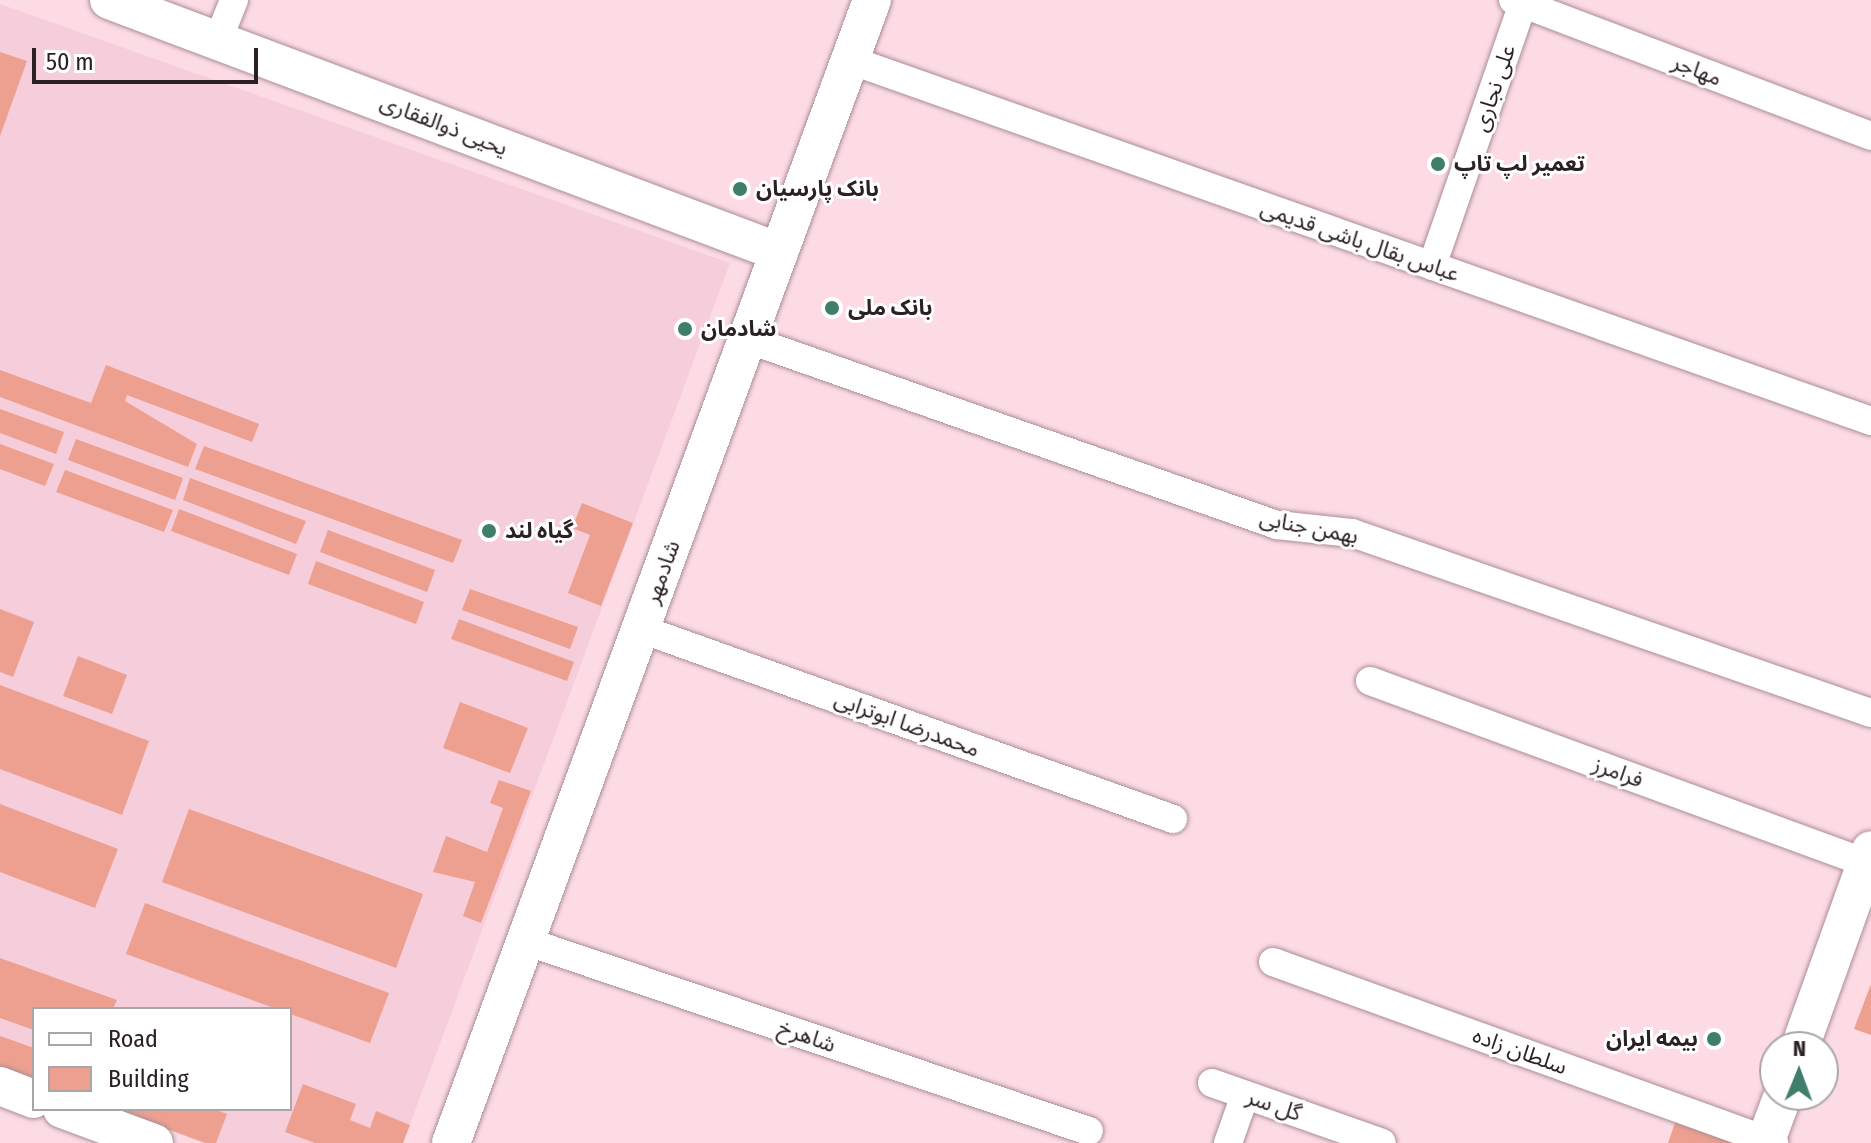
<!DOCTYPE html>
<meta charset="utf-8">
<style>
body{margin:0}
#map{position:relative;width:1871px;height:1143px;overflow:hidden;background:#fcdbe5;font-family:"Fira Sans Condensed","Noto Sans Arabic",sans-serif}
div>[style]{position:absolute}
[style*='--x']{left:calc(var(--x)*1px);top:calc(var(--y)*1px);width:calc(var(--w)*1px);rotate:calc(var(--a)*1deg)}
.built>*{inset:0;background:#f6cdda}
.building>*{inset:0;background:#eda090}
.roads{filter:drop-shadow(0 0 2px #ab8d96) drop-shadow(0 0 2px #ab8d96)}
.street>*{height:28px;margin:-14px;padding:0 14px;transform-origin:14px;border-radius:14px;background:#fff}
.secondary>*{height:38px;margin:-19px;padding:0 19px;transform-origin:19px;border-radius:19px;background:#fff}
.dots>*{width:22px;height:22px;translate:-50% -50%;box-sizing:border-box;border:4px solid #fff;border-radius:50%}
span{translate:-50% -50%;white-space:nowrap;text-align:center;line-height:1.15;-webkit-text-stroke:6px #fff;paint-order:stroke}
.street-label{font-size:22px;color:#2b2023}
.poi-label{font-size:22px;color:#2b2023;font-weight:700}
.left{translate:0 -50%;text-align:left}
.right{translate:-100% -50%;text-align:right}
.legend{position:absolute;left:32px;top:1007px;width:260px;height:104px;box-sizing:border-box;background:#fff;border:2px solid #aaa6a7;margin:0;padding:10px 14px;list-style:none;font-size:24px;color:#2b2023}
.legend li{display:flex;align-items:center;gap:16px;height:40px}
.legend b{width:40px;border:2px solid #aaa6a7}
.north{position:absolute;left:1759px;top:1031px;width:80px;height:80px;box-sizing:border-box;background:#fff;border:2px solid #aaa6a7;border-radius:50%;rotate:1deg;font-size:22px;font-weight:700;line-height:32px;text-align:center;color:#2b2023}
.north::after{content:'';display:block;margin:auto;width:28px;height:36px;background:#3f7e6b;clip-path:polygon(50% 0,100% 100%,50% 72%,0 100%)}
.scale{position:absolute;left:32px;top:48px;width:226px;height:36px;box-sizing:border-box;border:4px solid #2b2023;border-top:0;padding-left:10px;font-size:24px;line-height:28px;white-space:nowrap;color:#2b2023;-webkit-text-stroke:6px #fff;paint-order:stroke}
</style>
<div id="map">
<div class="built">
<i style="clip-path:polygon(0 4px,730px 263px,403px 1143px,205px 1143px,112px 1109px,290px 1109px,290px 1009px,34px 1009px,34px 1081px,0 1069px)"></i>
</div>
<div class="building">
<i style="clip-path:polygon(0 52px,27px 61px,0 136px)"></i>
<i style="clip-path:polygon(106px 365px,259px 424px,252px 442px,127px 395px,125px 401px,197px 444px,188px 467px,0 397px,0 370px,91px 403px)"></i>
<i style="clip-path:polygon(0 409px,64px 432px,56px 454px,0 433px)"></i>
<i style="clip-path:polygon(76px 439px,183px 478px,175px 500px,68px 460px)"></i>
<i style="clip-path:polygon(0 444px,54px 464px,45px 486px,0 469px)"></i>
<i style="clip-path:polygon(204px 446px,462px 540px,453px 563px,195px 469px)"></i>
<i style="clip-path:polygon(65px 470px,173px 510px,164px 532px,56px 492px)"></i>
<i style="clip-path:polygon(190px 478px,306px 521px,296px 544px,183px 500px)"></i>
<i style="clip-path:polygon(582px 503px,633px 523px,601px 606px,568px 593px,590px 535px,572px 528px)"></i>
<i style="clip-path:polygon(179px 509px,297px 554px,289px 575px,171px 531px)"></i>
<i style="clip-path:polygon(328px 530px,435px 570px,427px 592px,320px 552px)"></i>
<i style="clip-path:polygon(316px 561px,424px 602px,416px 624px,308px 584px)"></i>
<i style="clip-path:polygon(470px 589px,578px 627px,570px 649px,462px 610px)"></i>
<i style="clip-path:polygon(0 609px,34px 622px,13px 677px,0 672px)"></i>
<i style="clip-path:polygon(459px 619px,574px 662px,567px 681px,451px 639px)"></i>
<i style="clip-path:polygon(78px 656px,127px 675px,112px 714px,63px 696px)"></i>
<i style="clip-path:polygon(0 685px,149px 741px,122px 815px,0 769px)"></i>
<i style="clip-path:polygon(460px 702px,528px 728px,510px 773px,443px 748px)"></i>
<i style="clip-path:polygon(499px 780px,531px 791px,481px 923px,463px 916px,475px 882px,433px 872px,446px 836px,487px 852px,503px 808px,490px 803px)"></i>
<i style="clip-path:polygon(0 804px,118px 849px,95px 908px,0 872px)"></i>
<i style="clip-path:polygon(189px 809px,423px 894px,396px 968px,162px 882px)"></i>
<i style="clip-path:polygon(145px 903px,389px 993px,370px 1043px,126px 954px)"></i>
<i style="clip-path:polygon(0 958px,117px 1000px,113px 1009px,34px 1009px,34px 1030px,0 1018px)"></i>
<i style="clip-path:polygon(1871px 984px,1871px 1035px,1854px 1029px)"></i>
<i style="clip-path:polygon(0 1036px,34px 1048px,34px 1081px,0 1069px)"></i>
<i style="clip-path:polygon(303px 1084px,356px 1104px,350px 1120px,370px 1128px,376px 1111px,410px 1125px,403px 1143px,315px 1143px,285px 1132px)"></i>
<i style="clip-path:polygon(113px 1109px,214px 1109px,227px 1114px,216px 1143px,205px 1143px)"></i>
<i style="clip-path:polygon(1676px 1120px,1733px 1141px,1732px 1143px,1668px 1143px)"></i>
</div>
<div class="roads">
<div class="street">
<i style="--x:1513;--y:0;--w:383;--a:20.8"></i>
<i style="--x:218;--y:40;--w:43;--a:-68.2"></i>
<i style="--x:850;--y:60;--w:1083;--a:19.47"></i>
<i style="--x:1432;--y:266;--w:281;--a:-70.9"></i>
<i style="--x:747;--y:339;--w:562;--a:19.34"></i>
<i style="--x:1277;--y:525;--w:75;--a:6.1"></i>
<i style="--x:1352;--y:533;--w:549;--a:19.13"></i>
<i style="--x:641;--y:629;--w:565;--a:19.65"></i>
<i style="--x:1370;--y:681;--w:528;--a:20.15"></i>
<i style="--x:525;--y:941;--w:595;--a:18.62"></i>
<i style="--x:1273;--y:962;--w:533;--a:19.86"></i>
<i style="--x:1212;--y:1083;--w:180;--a:19.4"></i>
<i style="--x:1228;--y:1143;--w:51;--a:-70.5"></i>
</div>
<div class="secondary">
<i style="--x:109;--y:0;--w:716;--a:20.61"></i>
<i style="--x:1800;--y:1047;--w:209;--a:-70.2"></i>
<i style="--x:0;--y:1086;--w:36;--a:21"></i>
<i style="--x:62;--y:1109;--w:98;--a:20.3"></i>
<i style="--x:451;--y:1143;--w:1218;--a:-69.78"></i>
<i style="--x:1765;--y:1143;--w:51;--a:-69.4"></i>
</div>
</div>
<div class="dots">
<i style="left:1438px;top:164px;background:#3f7e6b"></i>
<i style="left:740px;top:189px;background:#3f7e6b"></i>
<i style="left:832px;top:308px;background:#3f7e6b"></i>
<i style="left:685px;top:329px;background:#3f7e6b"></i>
<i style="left:489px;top:531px;background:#3f7e6b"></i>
<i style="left:1714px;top:1039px;background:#3f7e6b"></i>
</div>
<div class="street-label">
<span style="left:1697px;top:70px;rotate:21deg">مهاجر</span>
<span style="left:1494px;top:88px;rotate:-71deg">علی نجاری</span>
<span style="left:444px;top:125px;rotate:21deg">یحیی ذوالفقاری</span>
<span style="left:1360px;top:241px;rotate:19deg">عباس بقال باشی قدیمی</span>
<span style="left:1309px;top:527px;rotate:11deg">بهمن جنابی</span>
<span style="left:662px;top:572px;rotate:-70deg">شادمهر</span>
<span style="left:907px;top:724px;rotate:20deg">محمدرضا ابوترابی</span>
<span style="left:1618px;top:772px;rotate:20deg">فرامرز</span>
<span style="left:807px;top:1036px;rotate:19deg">شاهرخ</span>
<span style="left:1520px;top:1051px;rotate:20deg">سلطان زاده</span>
<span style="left:1274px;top:1105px;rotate:19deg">گل سر</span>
</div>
<div class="poi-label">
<span class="left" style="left:1454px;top:164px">تعمیر لپ تاپ</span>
<span class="left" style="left:756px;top:189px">بانک پارسیان</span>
<span class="left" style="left:848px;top:308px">بانک ملی</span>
<span class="left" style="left:701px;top:329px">شادمان</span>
<span class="left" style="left:505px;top:531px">گیاه لند</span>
<span class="right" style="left:1698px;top:1039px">بیمه ایران</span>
</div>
<ul class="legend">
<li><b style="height:10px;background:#fff"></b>Road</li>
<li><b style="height:22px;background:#eda090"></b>Building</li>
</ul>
<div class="north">N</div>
<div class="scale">50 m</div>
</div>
